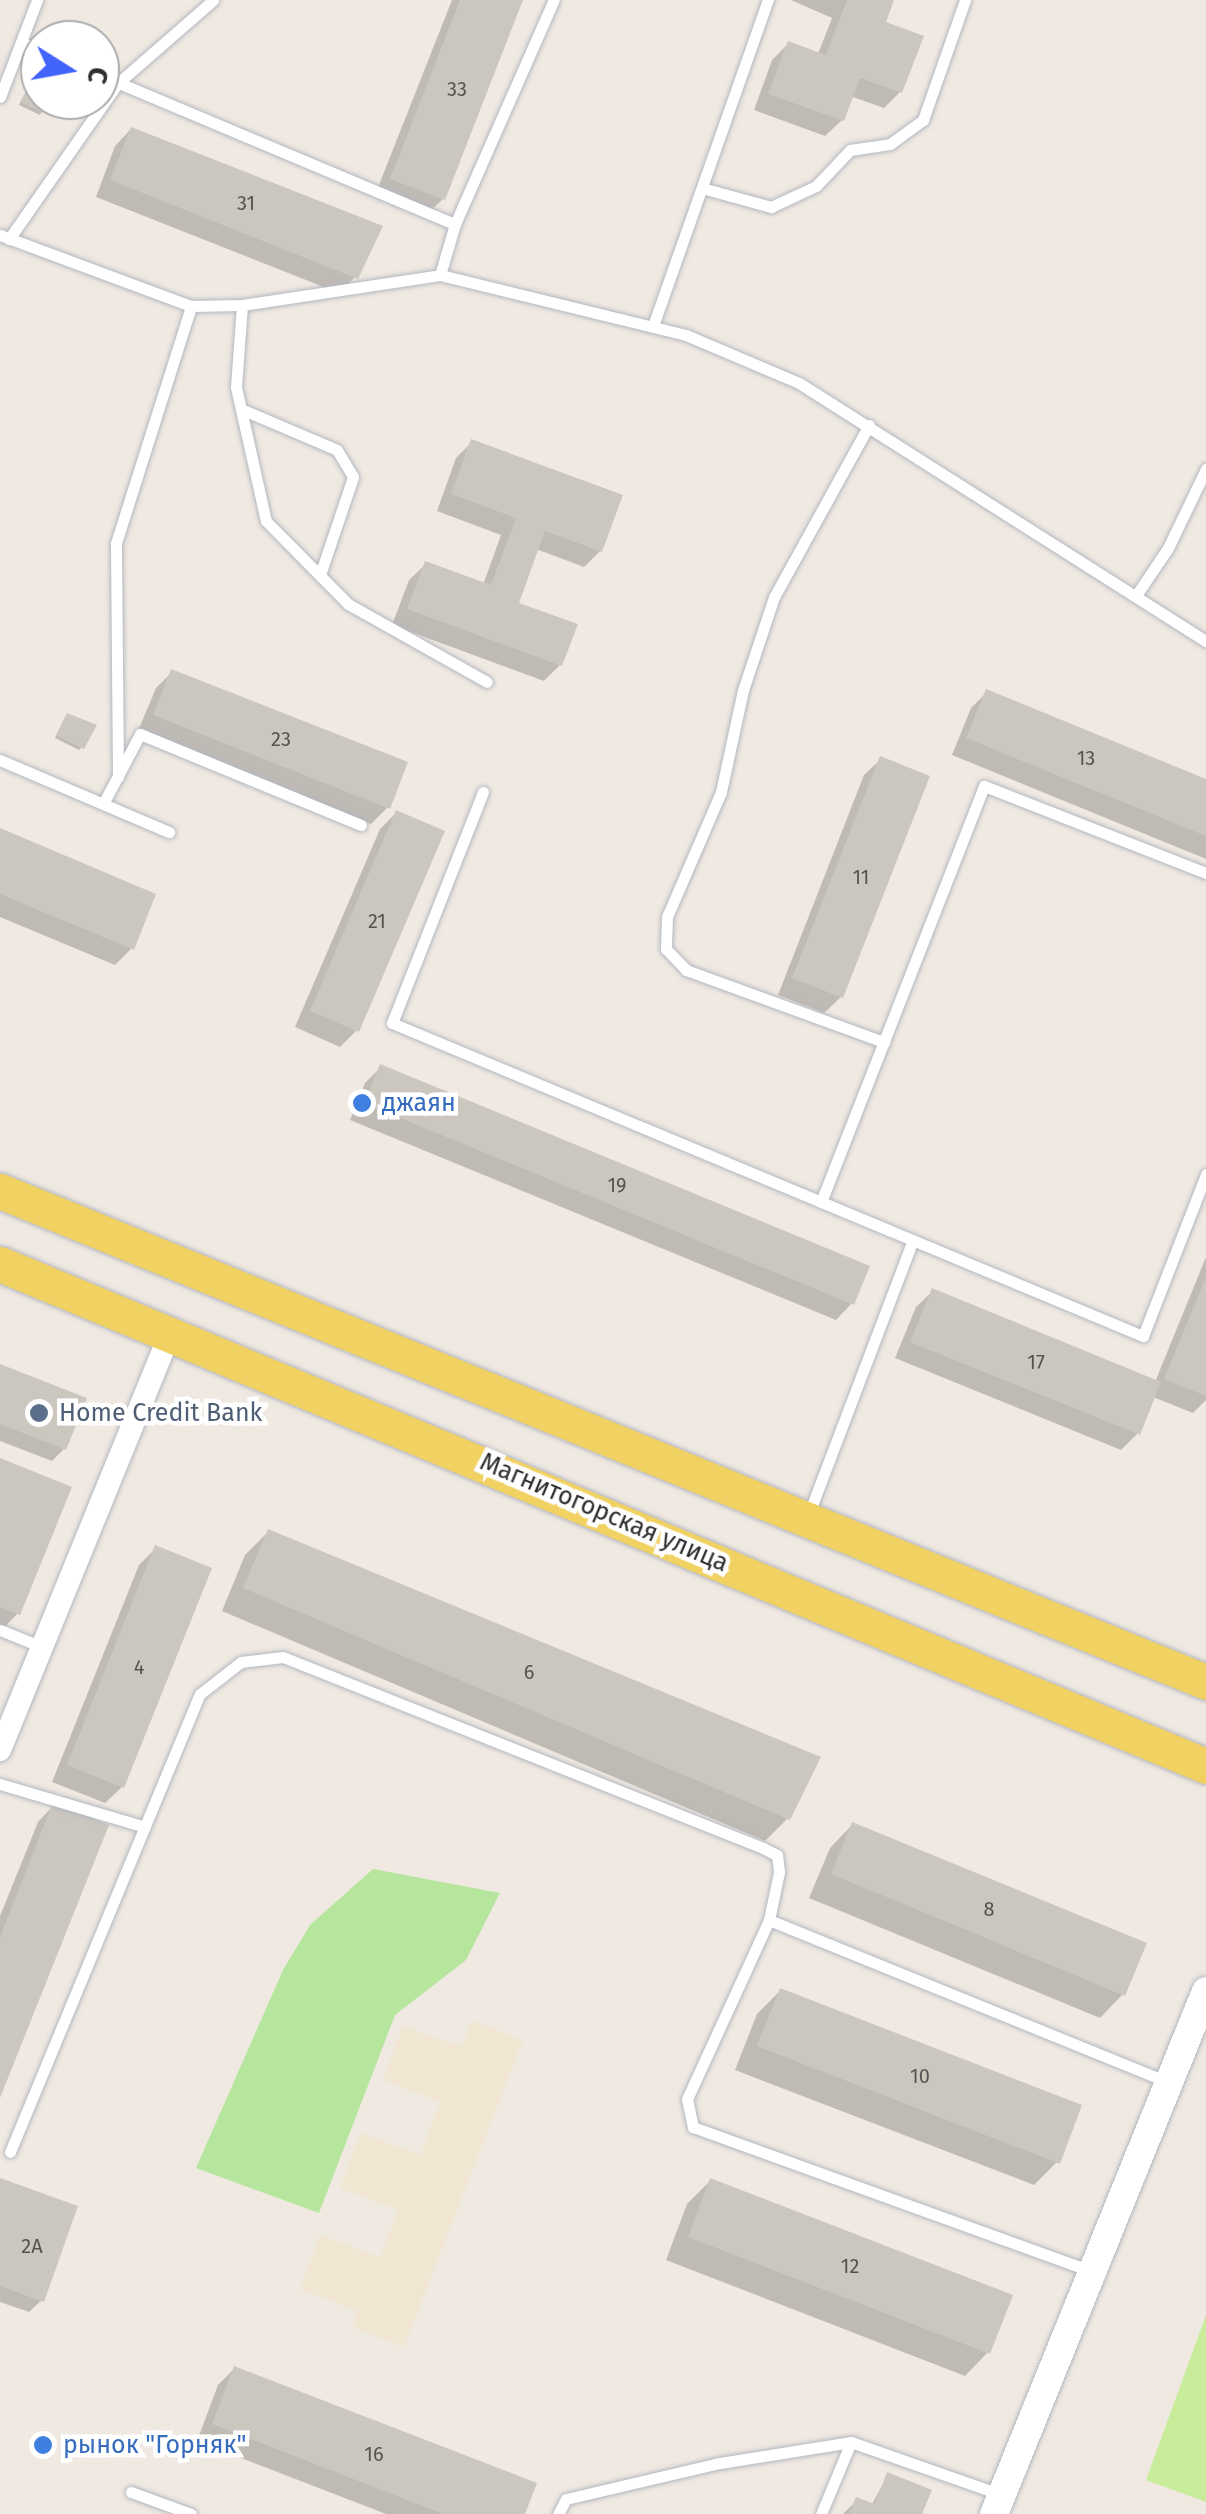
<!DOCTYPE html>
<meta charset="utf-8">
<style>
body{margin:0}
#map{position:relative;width:1206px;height:2514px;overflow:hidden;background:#efe9e1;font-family:"Fira Sans",sans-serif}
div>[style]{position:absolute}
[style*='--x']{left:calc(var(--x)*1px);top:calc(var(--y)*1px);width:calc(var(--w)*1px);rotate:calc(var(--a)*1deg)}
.education>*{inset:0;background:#f0e6d1}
.green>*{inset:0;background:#b6e59e}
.pitch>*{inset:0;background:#c9ec9a}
.shadow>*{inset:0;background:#0003}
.building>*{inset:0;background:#cbc7bf}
.roads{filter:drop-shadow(0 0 2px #b4b7c1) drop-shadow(0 0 2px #b4b7c1)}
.service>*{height:11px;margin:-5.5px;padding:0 5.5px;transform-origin:5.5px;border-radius:5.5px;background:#fff}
.minor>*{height:22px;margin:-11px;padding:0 11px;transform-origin:11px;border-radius:11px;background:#fff}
.tertiary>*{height:28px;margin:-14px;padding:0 14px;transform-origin:14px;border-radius:14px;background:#fff}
.primary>*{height:35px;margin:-17.5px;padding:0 17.5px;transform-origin:17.5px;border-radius:17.5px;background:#f2d163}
.dots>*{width:28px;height:28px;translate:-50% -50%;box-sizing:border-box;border:5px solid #fff;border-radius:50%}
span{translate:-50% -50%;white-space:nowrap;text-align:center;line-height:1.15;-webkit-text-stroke:9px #fff;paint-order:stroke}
.number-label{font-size:20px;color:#555452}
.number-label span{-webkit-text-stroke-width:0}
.shop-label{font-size:25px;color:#366cbe}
.left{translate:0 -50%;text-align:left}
.service-label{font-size:25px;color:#4e5e75}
.street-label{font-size:25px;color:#2e2e2e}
.north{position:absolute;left:20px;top:20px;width:100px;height:100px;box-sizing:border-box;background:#fff;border:2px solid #ababab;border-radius:50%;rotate:101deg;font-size:28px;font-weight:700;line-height:40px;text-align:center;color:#2e2e2e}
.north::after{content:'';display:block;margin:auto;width:35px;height:45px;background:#4264fb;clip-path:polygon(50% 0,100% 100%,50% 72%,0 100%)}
</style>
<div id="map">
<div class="education">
<i style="clip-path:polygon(472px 2021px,523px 2040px,404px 2347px,353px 2327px,358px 2311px,300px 2289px,320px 2235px,380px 2257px,398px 2210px,340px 2188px,360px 2133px,420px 2155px,440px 2102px,383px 2080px,403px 2026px,461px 2047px)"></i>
</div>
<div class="green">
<i style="clip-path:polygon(373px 1869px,500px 1893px,466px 1960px,395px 2015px,319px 2213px,196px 2168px,283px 1970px,310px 1925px)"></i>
</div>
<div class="pitch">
<i style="clip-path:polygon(1206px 2315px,1206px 2502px,1146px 2480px)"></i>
</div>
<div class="shadow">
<i style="clip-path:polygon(452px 0,521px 0,443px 199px,426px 215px,375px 195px)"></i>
<i style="clip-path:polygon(791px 0,891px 0,883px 24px,900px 92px,884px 108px,850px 96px,842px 120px,825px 136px,754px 110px,772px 60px,789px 43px,818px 54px,832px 18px)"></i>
<i style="clip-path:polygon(40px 85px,40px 100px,48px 100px,40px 115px,19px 105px,30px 86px)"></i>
<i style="clip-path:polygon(131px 129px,355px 277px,339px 293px,96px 197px,115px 146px)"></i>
<i style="clip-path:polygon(472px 442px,600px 551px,584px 567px,536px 549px,516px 604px,560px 665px,544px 681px,392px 625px,409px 580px,426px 564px,483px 585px,501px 535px,437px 511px,456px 458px)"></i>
<i style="clip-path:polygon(172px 672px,388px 807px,371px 824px,138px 731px,156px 688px)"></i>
<i style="clip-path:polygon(987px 692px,1206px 782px,1206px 859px,952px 755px,971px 708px)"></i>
<i style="clip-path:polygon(65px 719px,82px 747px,79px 750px,55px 738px)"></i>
<i style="clip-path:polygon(881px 759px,841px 997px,824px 1013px,778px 995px,864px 775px)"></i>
<i style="clip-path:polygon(396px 813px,357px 1030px,340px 1047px,295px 1027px,380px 829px)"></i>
<i style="clip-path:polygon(0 831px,131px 949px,115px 965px,0 917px)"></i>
<i style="clip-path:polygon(381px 1067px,852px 1303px,836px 1320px,350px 1120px,365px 1083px)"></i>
<i style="clip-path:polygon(1206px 1257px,1206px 1400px,1193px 1413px,1153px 1397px,1137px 1434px,1121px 1450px,895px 1358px,916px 1307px,933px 1291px,1155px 1382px)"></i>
<i style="clip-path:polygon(0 1366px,64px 1449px,52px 1461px,0 1441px)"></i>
<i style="clip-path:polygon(0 1461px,18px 1613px,2px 1630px,0 1629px)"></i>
<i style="clip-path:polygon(268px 1532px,788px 1818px,765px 1841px,222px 1611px,245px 1555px)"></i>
<i style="clip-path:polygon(156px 1548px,122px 1787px,105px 1803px,52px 1782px,139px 1565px)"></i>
<i style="clip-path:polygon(54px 1805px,0 2091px,0 1916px,38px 1822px)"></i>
<i style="clip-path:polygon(853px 1824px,1123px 1994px,1100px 2018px,809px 1898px,830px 1848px)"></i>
<i style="clip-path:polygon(780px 1991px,1057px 2162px,1034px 2185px,735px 2070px,757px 2014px)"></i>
<i style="clip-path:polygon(0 2180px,42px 2300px,29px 2312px,0 2302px)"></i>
<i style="clip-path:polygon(710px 2181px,988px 2352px,965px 2376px,666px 2260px,687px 2204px)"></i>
<i style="clip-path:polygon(235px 2368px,522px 2514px,386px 2514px,197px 2441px,218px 2385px)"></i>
<i style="clip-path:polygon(888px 2475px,920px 2514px,843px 2514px,857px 2500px,871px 2506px)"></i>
</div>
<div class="building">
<i style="clip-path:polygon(460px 0,523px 0,445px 200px,390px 179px)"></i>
<i style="clip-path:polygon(847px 0,894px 0,886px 22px,924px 36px,902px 93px,860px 78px,844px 121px,768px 94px,788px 41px,826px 55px)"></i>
<i style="clip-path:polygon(32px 80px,40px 83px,40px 100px,51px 100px,45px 113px,20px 102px)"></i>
<i style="clip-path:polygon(131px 127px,383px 226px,358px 279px,110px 180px)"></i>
<i style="clip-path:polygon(471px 439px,623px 495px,602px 552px,545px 531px,519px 603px,578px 624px,562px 666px,407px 609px,425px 561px,491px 585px,516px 518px,451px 494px)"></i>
<i style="clip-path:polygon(171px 669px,408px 762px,390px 809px,153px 715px)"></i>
<i style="clip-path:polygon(986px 689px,1206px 779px,1206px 836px,966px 738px)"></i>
<i style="clip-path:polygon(67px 713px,97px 725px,84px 749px,56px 735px)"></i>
<i style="clip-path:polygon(880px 756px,930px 776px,843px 998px,792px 978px)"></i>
<i style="clip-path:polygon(396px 810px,445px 831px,359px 1032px,310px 1011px)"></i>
<i style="clip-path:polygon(0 828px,156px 894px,134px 950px,0 894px)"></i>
<i style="clip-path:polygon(380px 1064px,870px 1266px,854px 1305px,364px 1103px)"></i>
<i style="clip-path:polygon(1206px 1277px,1206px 1396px,1164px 1379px)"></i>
<i style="clip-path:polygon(932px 1288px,1161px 1382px,1140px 1435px,910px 1342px)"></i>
<i style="clip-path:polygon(0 1364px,87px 1398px,66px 1450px,0 1424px)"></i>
<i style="clip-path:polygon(0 1458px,72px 1487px,20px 1615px,0 1607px)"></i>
<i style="clip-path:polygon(268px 1529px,821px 1757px,790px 1820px,243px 1588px)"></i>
<i style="clip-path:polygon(155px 1545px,212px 1568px,124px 1788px,67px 1765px)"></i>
<i style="clip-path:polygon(53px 1802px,109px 1825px,0 2098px,0 1937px)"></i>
<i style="clip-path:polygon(852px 1822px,1147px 1943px,1125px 1996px,831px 1874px)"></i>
<i style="clip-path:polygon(780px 1988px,1082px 2105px,1060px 2164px,757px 2046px)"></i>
<i style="clip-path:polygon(0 2178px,78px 2206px,44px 2302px,0 2286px)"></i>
<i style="clip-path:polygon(710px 2178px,1013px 2295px,990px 2354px,688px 2237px)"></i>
<i style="clip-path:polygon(234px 2366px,537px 2483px,525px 2514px,443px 2514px,212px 2424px)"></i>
<i style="clip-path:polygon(887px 2472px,932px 2490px,922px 2514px,849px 2514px,856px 2497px,875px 2504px)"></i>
</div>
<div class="roads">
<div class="service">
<i style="--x:23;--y:43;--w:18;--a:22"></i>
<i style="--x:100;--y:75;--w:385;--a:22.8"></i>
<i style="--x:455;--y:224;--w:53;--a:106.4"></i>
<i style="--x:0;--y:97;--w:104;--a:-69.1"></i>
<i style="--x:702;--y:188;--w:72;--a:15.4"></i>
<i style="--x:771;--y:207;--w:50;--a:-25"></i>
<i style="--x:816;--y:186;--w:50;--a:-46.6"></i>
<i style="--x:850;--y:150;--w:40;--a:-8.5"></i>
<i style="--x:890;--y:144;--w:41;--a:-36"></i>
<i style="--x:923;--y:120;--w:127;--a:-70.7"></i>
<i style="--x:455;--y:224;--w:245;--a:-66.2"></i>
<i style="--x:0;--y:235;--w:204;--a:20.4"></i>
<i style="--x:191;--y:306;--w:51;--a:-1.1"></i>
<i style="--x:242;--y:305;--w:200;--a:-8.6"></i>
<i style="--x:440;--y:275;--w:253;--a:13.7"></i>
<i style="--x:686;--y:335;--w:123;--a:23"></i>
<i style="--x:799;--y:383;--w:482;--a:32.4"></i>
<i style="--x:9;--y:239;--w:190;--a:-55.1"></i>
<i style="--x:118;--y:83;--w:126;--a:-41.1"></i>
<i style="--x:242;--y:305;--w:82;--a:94.2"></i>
<i style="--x:236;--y:387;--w:137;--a:77.4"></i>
<i style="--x:266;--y:521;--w:117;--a:45.3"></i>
<i style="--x:348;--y:604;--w:159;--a:29.3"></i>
<i style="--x:653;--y:326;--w:346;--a:-70.6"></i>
<i style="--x:241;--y:409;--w:104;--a:23.1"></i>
<i style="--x:337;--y:450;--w:31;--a:59"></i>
<i style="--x:353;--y:477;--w:103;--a:108.6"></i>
<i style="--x:869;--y:425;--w:196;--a:118.9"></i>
<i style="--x:774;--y:597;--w:98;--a:108.4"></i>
<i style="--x:743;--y:690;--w:104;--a:102.2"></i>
<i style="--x:721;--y:792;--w:136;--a:113.4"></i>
<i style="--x:667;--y:917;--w:32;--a:92"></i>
<i style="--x:666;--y:949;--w:29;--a:46"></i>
<i style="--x:686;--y:970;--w:211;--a:20"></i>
<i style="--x:1137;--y:594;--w:55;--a:-56"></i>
<i style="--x:1168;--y:548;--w:88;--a:-64.3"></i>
<i style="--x:0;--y:760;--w:184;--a:23.1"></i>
<i style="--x:118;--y:777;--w:234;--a:-90.5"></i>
<i style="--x:116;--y:543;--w:249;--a:-72.4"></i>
<i style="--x:483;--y:792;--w:248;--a:111.5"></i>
<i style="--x:392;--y:1023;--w:814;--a:22.63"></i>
<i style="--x:1143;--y:1336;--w:174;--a:-68.7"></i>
<i style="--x:103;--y:804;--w:79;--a:-62.1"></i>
<i style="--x:140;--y:734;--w:239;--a:22.4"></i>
<i style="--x:821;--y:1202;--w:447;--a:-68.6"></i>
<i style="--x:984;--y:786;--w:238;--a:21.4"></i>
<i style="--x:808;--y:1516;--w:295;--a:-69.2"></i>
<i style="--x:0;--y:1630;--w:45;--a:22"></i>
<i style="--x:0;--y:1784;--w:151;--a:16.5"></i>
<i style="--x:769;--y:1920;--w:197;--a:114.6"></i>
<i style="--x:687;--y:2099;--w:29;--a:78"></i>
<i style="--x:693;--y:2127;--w:425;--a:19.9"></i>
<i style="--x:10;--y:2152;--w:496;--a:-67.5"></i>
<i style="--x:200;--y:1694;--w:52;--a:-38"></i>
<i style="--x:241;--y:1662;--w:42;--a:-6.8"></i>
<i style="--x:283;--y:1657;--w:517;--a:21.7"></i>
<i style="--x:763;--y:1848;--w:16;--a:27"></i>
<i style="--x:777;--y:1855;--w:17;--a:83"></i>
<i style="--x:779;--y:1872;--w:49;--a:101.8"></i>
<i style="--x:769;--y:1920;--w:433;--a:22.1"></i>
<i style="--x:131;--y:2492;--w:64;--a:20.1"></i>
<i style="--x:558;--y:2514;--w:17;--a:-62"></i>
<i style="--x:566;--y:2499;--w:158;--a:-13.2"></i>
<i style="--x:720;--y:2463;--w:133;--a:-9.1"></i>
<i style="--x:851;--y:2442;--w:160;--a:19.3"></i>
<i style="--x:821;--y:2514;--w:78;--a:-67.4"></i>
</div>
<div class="minor">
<i style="--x:0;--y:1750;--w:453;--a:-67.8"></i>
</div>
<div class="tertiary">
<i style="--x:994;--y:2514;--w:564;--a:-67.93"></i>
</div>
<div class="primary">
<i style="--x:0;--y:1191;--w:1302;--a:22.15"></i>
<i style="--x:0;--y:1264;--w:1306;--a:22.6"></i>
</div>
</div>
<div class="dots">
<i style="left:362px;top:1103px;background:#3f7fe0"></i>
<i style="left:39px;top:1413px;background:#5c6f8a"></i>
<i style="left:43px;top:2445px;background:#3f7fe0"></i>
</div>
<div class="number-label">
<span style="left:457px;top:89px">33</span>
<span style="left:246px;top:203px">31</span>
<span style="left:281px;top:739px">23</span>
<span style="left:1086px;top:758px">13</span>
<span style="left:861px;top:877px">11</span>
<span style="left:377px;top:921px">21</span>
<span style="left:617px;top:1185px">19</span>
<span style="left:1036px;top:1362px">17</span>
<span style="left:139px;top:1667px">4</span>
<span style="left:529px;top:1672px">6</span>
<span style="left:989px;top:1909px">8</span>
<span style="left:920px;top:2076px">10</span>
<span style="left:32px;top:2246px">2А</span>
<span style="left:850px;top:2266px">12</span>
<span style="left:374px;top:2454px">16</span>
</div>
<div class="shop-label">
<span class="left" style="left:382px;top:1103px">джаян</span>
<span class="left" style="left:63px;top:2445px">рынок "Горняк"</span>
</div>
<div class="service-label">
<span class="left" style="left:59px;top:1413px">Home Credit Bank</span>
</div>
<div class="street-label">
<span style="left:604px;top:1513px;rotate:23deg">Магнитогорская улица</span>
</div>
<div class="north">С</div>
</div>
